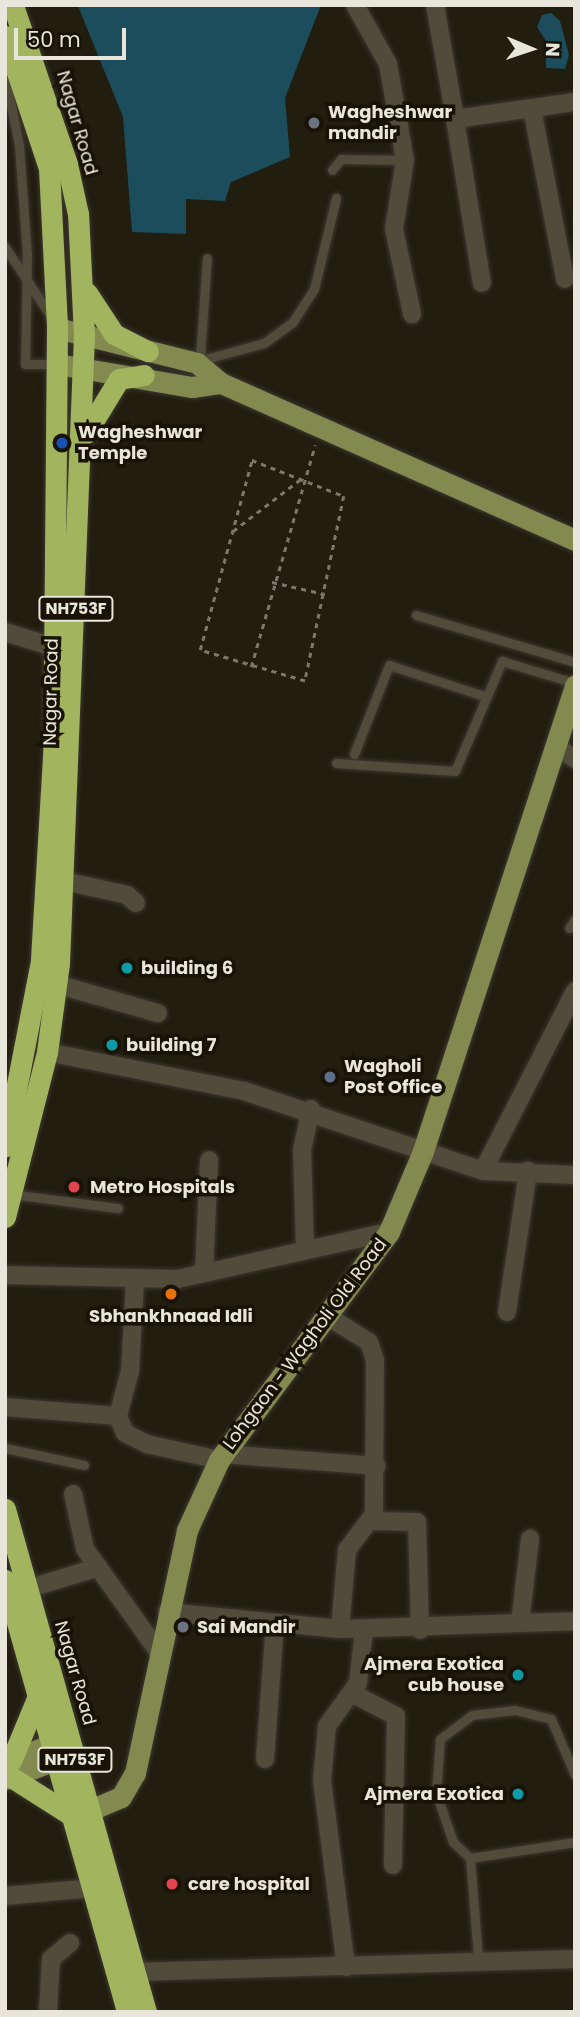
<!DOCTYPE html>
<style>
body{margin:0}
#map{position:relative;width:580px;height:2017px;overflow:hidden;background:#211d0f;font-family:Poppins,sans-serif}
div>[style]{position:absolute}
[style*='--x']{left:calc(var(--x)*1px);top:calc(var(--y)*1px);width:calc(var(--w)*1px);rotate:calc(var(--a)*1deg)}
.water>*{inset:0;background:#1b4d5c}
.path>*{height:2.5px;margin-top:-1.25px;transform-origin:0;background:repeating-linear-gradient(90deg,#7b786b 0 5px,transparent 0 10px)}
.roads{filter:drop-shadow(0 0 2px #3c3830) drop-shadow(0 0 2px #3c3830)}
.lane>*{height:9px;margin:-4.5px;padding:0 4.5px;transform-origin:4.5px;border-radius:4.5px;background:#504b3b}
.street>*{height:18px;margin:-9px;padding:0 9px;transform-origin:9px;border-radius:9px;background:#504b3b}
.primary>*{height:21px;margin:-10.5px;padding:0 10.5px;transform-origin:10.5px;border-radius:10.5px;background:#828a50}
.highway>*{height:21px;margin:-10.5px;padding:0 10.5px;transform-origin:10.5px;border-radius:10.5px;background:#a3b45e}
.dots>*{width:19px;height:19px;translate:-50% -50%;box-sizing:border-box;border:4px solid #181306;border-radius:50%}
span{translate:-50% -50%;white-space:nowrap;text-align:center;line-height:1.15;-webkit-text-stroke:7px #181306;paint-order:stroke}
.shield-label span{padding:2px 5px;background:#181306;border:2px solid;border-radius:5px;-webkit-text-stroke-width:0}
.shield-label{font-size:16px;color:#e8e5db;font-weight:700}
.poi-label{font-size:18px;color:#e8e5db;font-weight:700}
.left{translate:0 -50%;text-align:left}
.right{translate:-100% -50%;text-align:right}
.street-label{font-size:18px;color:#e8e5db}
.frame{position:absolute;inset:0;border:7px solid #e8e5db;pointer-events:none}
.north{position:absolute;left:496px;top:14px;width:70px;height:70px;-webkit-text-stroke:5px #181306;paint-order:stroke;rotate:92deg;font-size:19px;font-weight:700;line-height:28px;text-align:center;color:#e8e5db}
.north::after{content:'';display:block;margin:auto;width:24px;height:32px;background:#e8e5db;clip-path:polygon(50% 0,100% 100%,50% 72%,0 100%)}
.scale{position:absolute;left:14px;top:28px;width:112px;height:32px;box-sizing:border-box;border:4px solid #e8e5db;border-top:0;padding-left:9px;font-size:21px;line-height:24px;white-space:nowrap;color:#e8e5db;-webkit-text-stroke:5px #181306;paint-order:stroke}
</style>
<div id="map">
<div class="water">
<i style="clip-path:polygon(321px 5px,285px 98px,290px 157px,231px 182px,225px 201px,186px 199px,186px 234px,132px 232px,123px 117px,78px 6px)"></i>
<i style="clip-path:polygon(551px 13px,560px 21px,569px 55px,565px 69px,546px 68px,546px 41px,537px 27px,542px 15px)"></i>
</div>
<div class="path">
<i style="--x:252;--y:460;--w:99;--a:21.4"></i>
<i style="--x:344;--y:496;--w:189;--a:101.9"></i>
<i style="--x:305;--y:681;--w:109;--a:-163.6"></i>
<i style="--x:200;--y:650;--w:197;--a:-74.7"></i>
<i style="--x:233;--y:531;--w:87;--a:-37.5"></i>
<i style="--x:272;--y:582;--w:54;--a:12.8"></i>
<i style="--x:251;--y:667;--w:231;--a:-73.9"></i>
</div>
<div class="roads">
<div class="lane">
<i style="--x:5;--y:75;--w:72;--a:78.8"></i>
<i style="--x:19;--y:146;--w:108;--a:85.8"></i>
<i style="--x:27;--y:254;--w:110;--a:91"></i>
<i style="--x:25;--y:364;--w:32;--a:0"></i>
<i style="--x:332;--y:170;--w:14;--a:-51"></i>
<i style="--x:341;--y:159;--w:64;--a:0.9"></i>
<i style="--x:5;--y:247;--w:82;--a:56.5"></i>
<i style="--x:200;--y:357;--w:99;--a:-86"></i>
<i style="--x:198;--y:361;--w:68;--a:-15.3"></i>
<i style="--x:264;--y:343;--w:34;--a:-36"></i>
<i style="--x:292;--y:323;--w:40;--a:-57.1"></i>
<i style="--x:314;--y:289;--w:94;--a:-76.4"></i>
<i style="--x:416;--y:615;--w:166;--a:16.5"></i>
<i style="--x:354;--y:754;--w:96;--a:-68.5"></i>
<i style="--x:389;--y:665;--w:100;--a:18.1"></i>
<i style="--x:336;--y:763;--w:119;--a:3.8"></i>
<i style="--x:455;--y:771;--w:120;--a:-66.9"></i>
<i style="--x:502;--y:661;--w:76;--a:16.8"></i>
<i style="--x:569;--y:928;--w:11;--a:-56"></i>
<i style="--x:11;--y:1194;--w:108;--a:7.5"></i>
<i style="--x:5;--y:1448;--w:81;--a:12.1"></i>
<i style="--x:470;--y:1858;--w:106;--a:-8.7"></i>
<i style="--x:478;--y:1957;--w:99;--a:-94.6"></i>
<i style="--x:470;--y:1858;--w:23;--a:-137"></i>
<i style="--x:453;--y:1842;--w:52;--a:-109.1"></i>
<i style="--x:436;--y:1793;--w:54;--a:-85.8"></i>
<i style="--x:440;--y:1739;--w:40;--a:-37"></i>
<i style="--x:472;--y:1715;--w:43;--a:-6.6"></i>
<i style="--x:515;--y:1710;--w:37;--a:14"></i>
<i style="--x:551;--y:1719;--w:61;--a:66.8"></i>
</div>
<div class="street">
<i style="--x:355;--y:5;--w:68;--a:60.8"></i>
<i style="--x:388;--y:64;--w:97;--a:80"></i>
<i style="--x:405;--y:160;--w:70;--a:99.1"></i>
<i style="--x:394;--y:229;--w:87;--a:78"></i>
<i style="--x:435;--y:5;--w:116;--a:80"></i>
<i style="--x:455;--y:119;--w:121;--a:-8.1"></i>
<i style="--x:532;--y:109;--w:173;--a:79"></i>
<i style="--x:455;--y:119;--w:166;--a:80.7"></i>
<i style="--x:5;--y:632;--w:51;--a:17"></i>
<i style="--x:555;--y:746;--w:24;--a:33"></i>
<i style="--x:64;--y:881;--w:65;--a:12.5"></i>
<i style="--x:127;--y:895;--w:12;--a:42"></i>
<i style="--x:56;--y:984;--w:106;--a:15.9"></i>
<i style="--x:575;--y:991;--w:202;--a:117.1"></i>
<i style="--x:483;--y:1171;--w:92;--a:2.5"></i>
<i style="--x:47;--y:1052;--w:201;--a:11.2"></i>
<i style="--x:244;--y:1091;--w:252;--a:18.5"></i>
<i style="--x:305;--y:1249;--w:99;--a:-91.7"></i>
<i style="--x:302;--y:1150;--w:42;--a:-77.6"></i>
<i style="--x:204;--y:1272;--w:112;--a:-87.4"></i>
<i style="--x:5;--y:1275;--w:173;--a:1.3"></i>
<i style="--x:178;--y:1279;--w:216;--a:-12.6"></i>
<i style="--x:507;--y:1312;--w:143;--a:-81.5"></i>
<i style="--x:327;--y:1316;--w:49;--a:31.8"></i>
<i style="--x:369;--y:1342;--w:19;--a:72"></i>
<i style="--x:375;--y:1360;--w:154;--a:90.4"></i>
<i style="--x:374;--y:1514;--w:45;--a:126.9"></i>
<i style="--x:347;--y:1550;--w:79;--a:95.1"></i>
<i style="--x:5;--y:1407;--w:113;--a:4.6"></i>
<i style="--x:118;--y:1416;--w:47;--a:-75.1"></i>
<i style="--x:130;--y:1371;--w:89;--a:-86.8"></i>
<i style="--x:118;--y:1416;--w:18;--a:68"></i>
<i style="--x:125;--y:1433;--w:25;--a:27"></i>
<i style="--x:147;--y:1444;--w:74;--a:12.5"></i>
<i style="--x:222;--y:1454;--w:155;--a:4.4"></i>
<i style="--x:73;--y:1494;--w:56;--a:77.7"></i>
<i style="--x:85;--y:1549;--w:130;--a:54.4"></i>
<i style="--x:372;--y:1521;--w:45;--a:1.3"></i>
<i style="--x:417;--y:1522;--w:108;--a:88.4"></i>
<i style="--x:27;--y:1589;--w:75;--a:-17"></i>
<i style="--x:167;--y:1612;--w:174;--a:5.6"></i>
<i style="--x:340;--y:1629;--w:235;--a:-1.9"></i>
<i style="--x:520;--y:1623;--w:85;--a:-83.2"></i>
<i style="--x:353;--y:1694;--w:48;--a:27.1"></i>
<i style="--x:396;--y:1716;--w:149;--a:91.2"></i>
<i style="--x:265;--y:1759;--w:136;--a:-85.8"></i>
<i style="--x:5;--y:1896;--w:88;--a:-5.2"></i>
<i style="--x:346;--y:1967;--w:189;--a:-97.3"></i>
<i style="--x:322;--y:1780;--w:54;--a:-84.7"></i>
<i style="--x:327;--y:1726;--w:53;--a:-54.2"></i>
<i style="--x:358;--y:1683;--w:53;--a:-83.5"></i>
<i style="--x:135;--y:1972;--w:440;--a:-1.7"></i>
<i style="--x:48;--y:2012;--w:53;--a:-86.8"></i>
<i style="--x:51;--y:1959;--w:25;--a:-40"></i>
</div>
<div class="primary">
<i style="--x:57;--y:328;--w:144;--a:14"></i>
<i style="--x:197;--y:363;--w:31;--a:40"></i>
<i style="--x:221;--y:383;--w:387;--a:23.9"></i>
<i style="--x:57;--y:364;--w:137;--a:9.7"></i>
<i style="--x:192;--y:387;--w:29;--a:-8"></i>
<i style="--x:5;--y:1764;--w:68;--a:-23.5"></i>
<i style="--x:5;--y:1779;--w:71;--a:-20.7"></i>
<i style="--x:74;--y:1817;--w:51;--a:-23.1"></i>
<i style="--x:121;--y:1797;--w:28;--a:-60"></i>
<i style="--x:135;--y:1773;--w:249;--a:-77.9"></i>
<i style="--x:187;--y:1530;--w:77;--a:-65.4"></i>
<i style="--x:219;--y:1460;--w:284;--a:-53.3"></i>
<i style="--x:389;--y:1232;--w:88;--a:-67.2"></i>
<i style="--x:423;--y:1151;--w:490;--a:-71.9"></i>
</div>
<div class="highway">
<i style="--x:5;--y:36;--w:139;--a:71.6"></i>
<i style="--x:49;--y:168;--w:160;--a:87.1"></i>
<i style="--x:57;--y:328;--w:429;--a:90.5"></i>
<i style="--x:53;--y:757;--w:204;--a:93.4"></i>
<i style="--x:41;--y:961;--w:189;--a:101"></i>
<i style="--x:87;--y:293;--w:49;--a:56.6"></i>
<i style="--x:114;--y:334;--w:38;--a:27"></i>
<i style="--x:86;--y:433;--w:63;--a:-58.6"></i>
<i style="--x:119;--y:379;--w:25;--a:-9"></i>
<i style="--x:5;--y:1217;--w:170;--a:-75.7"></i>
<i style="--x:47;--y:1052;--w:90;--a:-82.3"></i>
<i style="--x:59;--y:963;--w:628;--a:-87.72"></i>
<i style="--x:84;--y:335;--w:121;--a:-92.8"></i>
<i style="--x:78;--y:214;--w:51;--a:-102.4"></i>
<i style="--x:67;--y:164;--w:168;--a:-108.8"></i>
<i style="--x:5;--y:1509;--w:522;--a:74.34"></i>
<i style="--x:5;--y:1580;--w:449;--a:74.2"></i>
<i style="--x:11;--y:1761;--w:70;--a:-67.4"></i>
<i style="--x:11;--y:1777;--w:75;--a:32.4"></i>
</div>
</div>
<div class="dots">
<i style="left:314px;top:123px;background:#6b7280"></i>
<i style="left:62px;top:443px;background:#1a4fb4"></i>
<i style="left:127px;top:968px;background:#0f9aa8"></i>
<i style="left:112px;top:1045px;background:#0f9aa8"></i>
<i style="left:330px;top:1077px;background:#5c6f8a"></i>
<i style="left:74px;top:1187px;background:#e0444e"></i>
<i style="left:171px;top:1294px;background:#e8710a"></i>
<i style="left:183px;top:1627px;background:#6b7280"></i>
<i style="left:518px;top:1675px;background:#0f9aa8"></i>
<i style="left:518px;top:1794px;background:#0f9aa8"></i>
<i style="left:172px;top:1884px;background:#e0444e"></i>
</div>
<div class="shield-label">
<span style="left:76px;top:609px">NH753F</span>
<span style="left:75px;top:1760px">NH753F</span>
</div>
<div class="poi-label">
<span class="left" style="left:328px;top:123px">Wagheshwar<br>mandir</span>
<span class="left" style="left:78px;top:443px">Wagheshwar<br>Temple</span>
<span class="left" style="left:141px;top:968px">building 6</span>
<span class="left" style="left:126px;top:1045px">building 7</span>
<span class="left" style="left:344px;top:1077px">Wagholi<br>Post Office</span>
<span class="left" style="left:90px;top:1187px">Metro Hospitals</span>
<span style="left:171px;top:1316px">Sbhankhnaad Idli</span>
<span class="left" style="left:197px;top:1627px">Sai Mandir</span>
<span class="right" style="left:504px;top:1675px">Ajmera Exotica<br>cub house</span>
<span class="right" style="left:504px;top:1794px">Ajmera Exotica</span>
<span class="left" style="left:188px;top:1884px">care hospital</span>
</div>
<div class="street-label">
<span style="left:77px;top:123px;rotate:74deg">Nagar Road</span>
<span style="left:51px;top:692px;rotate:-89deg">Nagar Road</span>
<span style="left:305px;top:1344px;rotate:-53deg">Lohgaon - Wagholi Old Road</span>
<span style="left:75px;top:1673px;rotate:74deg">Nagar Road</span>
</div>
<div class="frame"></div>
<div class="north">N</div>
<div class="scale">50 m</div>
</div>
